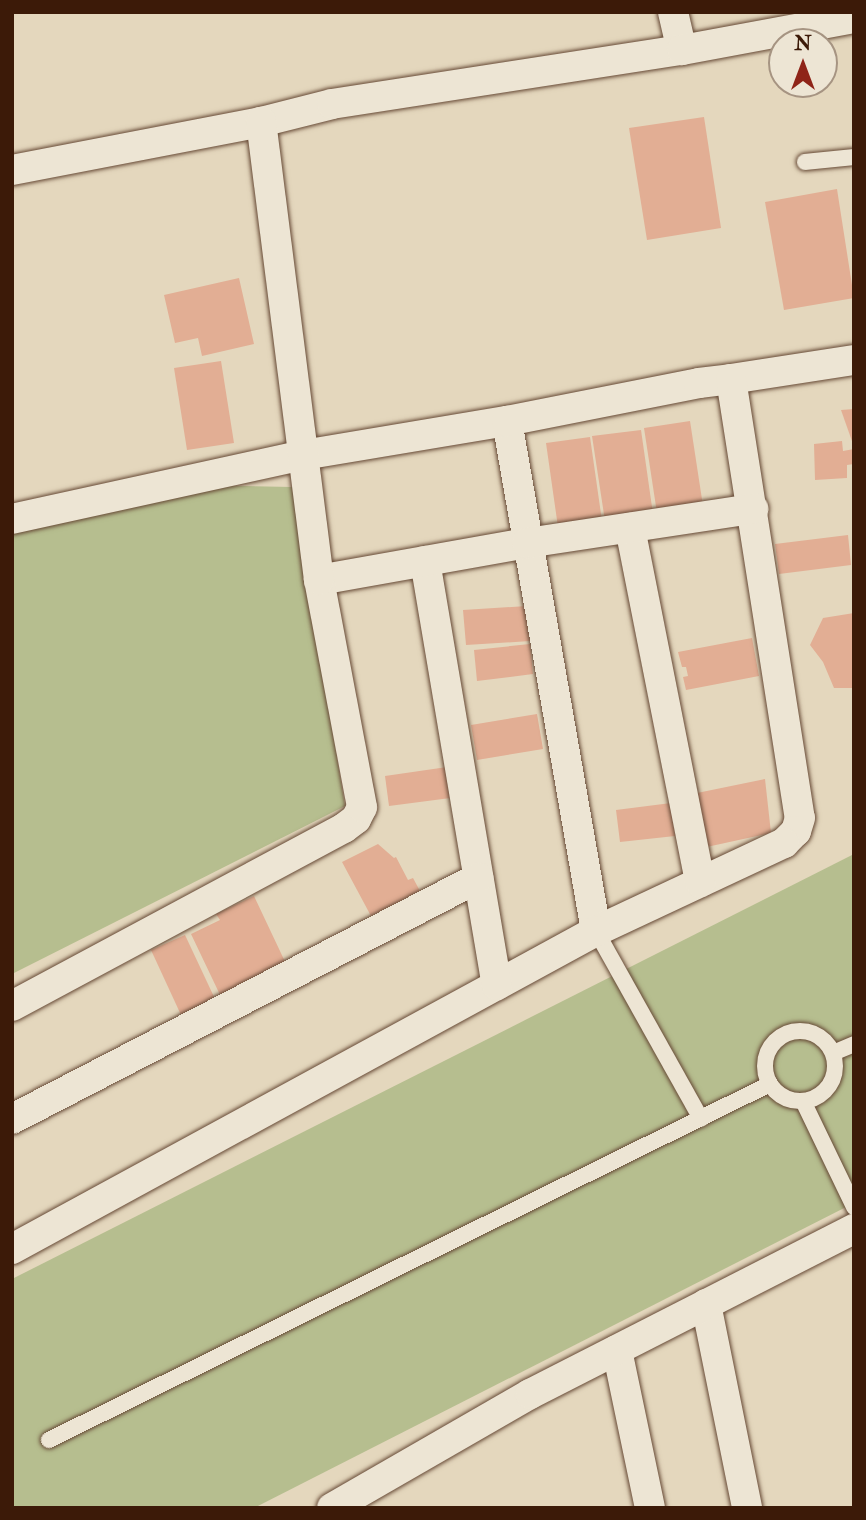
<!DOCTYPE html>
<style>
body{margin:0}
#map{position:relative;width:866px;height:1520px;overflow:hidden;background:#e4d7bd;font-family:"IM FELL Double Pica",serif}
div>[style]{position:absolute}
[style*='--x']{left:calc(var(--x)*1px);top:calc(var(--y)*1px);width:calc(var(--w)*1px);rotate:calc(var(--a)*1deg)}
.green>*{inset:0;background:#b6be8f}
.building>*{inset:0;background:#e2ae94}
.roads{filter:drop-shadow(0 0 2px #664935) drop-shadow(0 0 2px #664935)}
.lane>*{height:16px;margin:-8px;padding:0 8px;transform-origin:8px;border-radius:8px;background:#ede5d4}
.lane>.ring{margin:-8px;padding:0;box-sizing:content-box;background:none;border:16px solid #ede5d4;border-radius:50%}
.street>*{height:30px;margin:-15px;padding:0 15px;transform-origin:15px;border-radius:15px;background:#ede5d4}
span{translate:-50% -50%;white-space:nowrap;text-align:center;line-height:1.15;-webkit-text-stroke:5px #ede5d4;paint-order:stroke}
.frame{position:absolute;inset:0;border:14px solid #3c1a08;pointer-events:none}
.north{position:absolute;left:768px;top:28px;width:70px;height:70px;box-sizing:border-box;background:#ede5d4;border:2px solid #a69482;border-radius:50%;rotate:0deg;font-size:19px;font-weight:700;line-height:28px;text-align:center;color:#3c1a08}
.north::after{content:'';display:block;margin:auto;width:24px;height:32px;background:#8f2418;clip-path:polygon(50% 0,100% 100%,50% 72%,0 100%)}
</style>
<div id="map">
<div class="green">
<i style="clip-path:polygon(198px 485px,292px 487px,345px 806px,12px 974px,12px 519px)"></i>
<i style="clip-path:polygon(854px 854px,854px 1203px,254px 1508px,12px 1508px,12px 1279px)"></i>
</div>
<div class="building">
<i style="clip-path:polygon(704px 117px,721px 228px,647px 240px,629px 128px)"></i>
<i style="clip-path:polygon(837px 189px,854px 298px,784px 310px,765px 202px)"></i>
<i style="clip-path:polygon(239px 278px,254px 344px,202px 356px,198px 338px,175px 343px,164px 295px)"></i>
<i style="clip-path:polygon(221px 361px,234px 443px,187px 450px,174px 368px)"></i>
<i style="clip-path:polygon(854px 409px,854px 444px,853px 444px,841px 410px)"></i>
<i style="clip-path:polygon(690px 421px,703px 506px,657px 513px,644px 428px)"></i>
<i style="clip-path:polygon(641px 430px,653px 514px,605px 521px,592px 436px)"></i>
<i style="clip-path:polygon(590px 437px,602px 521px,558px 527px,546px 443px)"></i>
<i style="clip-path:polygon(842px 441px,843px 451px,854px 449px,854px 464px,847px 465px,847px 478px,815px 480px,814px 444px)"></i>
<i style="clip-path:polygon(848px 535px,851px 565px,779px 574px,775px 544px)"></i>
<i style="clip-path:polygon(527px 606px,530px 641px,466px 645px,463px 610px)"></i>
<i style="clip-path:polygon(854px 613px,854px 688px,834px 688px,823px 662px,810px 645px,823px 618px)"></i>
<i style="clip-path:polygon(752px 638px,759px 676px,686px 690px,683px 677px,688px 676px,686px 667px,682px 667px,678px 652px)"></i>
<i style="clip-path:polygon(530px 644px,533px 674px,477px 681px,474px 650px)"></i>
<i style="clip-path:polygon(537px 714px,543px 749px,477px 760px,471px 725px)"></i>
<i style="clip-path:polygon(454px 766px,458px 797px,389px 806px,385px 776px)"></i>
<i style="clip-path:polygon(765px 779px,771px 833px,702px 848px,697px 793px)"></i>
<i style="clip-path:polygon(671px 803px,675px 836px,620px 842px,616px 810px)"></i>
<i style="clip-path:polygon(378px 844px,394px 858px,396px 857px,408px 880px,413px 878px,420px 891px,371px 916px,342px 862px)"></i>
<i style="clip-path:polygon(254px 896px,288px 968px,222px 999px,191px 934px,220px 920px,216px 914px)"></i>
<i style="clip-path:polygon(185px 935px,215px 999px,181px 1015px,151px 950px)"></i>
</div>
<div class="roads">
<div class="lane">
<i style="--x:805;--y:162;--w:49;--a:-5.8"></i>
<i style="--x:596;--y:931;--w:215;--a:60.8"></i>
<i class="ring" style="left:765px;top:1031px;width:54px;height:54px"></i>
<i style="--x:833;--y:1053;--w:23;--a:-23"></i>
<i style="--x:803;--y:1101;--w:118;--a:64.3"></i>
<i style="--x:49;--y:1440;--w:804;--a:-26.28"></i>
</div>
<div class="street">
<i style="--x:673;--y:12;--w:39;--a:77"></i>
<i style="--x:12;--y:170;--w:254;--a:-10.9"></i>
<i style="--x:261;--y:122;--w:73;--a:-14.2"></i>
<i style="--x:332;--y:104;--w:354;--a:-8.8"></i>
<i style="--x:682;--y:50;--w:175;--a:-10.5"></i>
<i style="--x:731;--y:379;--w:124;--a:-8.8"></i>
<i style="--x:507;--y:421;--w:518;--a:80.1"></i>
<i style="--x:12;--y:519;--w:298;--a:-12.4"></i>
<i style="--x:303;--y:455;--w:207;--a:-9.5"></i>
<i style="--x:507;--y:421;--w:196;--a:-11.2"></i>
<i style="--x:699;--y:383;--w:32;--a:-7"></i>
<i style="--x:731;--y:379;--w:444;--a:81.1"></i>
<i style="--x:800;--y:818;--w:14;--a:107"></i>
<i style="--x:796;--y:831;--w:17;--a:135"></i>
<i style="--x:784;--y:843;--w:208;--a:154.9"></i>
<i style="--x:596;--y:931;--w:665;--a:151.43"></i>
<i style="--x:630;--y:528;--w:361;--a:78.8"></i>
<i style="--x:425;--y:561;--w:430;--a:80.4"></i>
<i style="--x:319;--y:580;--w:211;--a:-10.1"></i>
<i style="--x:527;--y:543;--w:229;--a:-8.6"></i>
<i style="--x:12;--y:1006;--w:377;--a:-28.2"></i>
<i style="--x:344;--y:828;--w:15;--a:-37"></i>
<i style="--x:356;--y:819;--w:13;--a:-63"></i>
<i style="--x:362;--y:807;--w:231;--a:-100.7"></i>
<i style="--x:319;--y:580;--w:462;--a:-97.2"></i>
<i style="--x:12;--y:1119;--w:525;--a:-27.35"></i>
<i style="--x:706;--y:1304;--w:208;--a:78.6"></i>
<i style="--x:617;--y:1350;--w:161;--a:78.2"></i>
<i style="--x:332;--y:1508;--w:228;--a:-29.9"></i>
<i style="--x:530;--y:1394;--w:364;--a:-27"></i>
</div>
</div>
<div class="frame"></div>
<div class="north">N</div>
</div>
